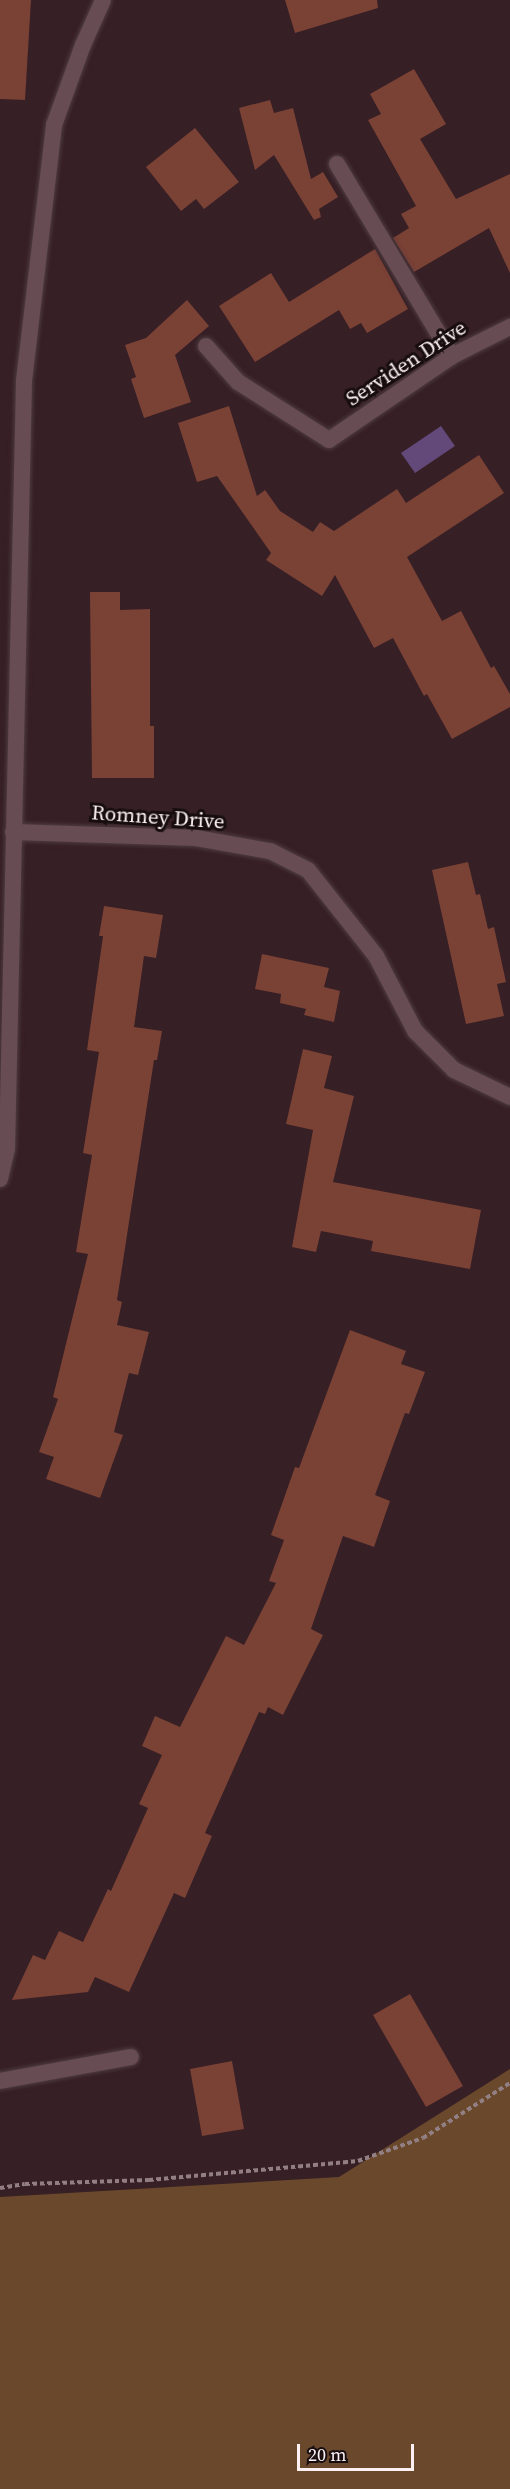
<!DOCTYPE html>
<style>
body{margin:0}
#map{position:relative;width:510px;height:2489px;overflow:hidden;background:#361f25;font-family:"Source Serif 4",serif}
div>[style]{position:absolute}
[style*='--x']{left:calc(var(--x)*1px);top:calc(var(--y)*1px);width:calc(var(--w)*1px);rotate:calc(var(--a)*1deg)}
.green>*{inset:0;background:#69482c}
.water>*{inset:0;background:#634979}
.building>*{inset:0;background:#7a4135}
.path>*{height:4px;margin-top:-2px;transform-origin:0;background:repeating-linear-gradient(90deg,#917f83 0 4.5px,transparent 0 7.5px)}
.roads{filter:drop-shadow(0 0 2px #4e3c40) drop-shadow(0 0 2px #4e3c40)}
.service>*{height:16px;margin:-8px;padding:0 8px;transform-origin:8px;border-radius:8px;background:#674d53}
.minor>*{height:16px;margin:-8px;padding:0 8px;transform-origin:8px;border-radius:8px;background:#674d53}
.tertiary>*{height:16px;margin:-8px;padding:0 8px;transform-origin:8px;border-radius:8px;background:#674d53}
span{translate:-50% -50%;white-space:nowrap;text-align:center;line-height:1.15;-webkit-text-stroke:6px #170d0f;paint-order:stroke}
.street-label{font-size:21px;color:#fdf0f3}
.scale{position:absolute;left:297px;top:2444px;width:117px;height:27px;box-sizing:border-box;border:3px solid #fdf0f3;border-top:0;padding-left:8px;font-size:18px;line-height:21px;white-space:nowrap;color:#fdf0f3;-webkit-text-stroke:4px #170d0f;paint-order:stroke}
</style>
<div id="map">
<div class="green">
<i style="clip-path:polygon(510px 2069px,510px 2489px,0 2489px,0 2197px,339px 2177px)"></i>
</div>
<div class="water">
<i style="clip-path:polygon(441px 426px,455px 446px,415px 473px,401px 453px)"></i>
</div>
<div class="building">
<i style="clip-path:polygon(0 0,31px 0,25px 100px,0 99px)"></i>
<i style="clip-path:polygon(285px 0,377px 0,378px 8px,295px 33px)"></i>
<i style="clip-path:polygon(414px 69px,446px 124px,420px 139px,456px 199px,510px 174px,510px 273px,489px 228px,414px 272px,393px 238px,409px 228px,401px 214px,416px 206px,368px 120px,381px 114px,370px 94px)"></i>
<i style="clip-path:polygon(270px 100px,274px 113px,293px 108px,311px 179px,323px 172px,338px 197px,319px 209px,321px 217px,314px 220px,274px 155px,255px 170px,239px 108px)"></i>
<i style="clip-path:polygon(195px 128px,239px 182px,204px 209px,196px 199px,181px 211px,146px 167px)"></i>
<i style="clip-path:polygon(375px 249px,408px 309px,367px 333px,361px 323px,350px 329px,339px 310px,255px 362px,219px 306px,271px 273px,289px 302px)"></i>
<i style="clip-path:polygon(187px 300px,209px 326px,175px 355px,191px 402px,144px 418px,131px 379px,136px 377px,125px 345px,146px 338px)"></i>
<i style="clip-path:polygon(229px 406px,257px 496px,265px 490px,280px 511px,313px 532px,320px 522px,334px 531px,397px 489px,406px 503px,479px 455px,504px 493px,407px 557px,442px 621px,461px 611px,491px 668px,494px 666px,510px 694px,510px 707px,452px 739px,427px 694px,424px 696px,393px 638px,374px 648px,335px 575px,322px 596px,266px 560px,271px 553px,217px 476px,197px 482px,178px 423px)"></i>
<i style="clip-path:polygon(90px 592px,120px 592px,120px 610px,150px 609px,150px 726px,154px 726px,154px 778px,92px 778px)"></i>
<i style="clip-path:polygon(468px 862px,476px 895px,480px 894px,488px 929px,494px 927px,506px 982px,497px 984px,504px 1016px,466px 1024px,432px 870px)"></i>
<i style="clip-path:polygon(104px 906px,163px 915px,156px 958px,144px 956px,134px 1027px,162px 1031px,157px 1060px,154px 1060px,117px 1300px,122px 1302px,117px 1325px,149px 1332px,138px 1375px,129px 1373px,114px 1432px,123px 1435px,100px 1498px,46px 1479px,54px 1457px,39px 1452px,58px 1399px,53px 1397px,88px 1254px,76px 1252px,92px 1155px,83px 1153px,99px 1052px,87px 1050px,103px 936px,99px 936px)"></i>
<i style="clip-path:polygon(262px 954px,329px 968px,324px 987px,340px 991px,334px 1022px,304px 1015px,306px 1009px,280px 1003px,281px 994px,255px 989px)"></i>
<i style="clip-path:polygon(303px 1049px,332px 1056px,324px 1088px,354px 1096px,333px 1182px,481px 1210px,470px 1269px,371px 1251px,373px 1241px,321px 1231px,316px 1252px,292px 1247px,313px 1130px,286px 1124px)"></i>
<i style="clip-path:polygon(350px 1330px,406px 1351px,401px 1364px,425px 1372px,409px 1414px,405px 1413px,375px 1495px,390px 1501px,374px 1547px,343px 1536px,311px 1629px,323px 1635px,283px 1715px,268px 1707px,265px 1714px,259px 1712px,205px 1833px,212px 1836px,185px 1898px,174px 1893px,129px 1992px,95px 1977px,88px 1992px,12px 2000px,33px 1955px,45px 1960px,59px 1931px,83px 1942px,108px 1889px,111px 1891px,148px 1808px,139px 1804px,162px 1755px,142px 1746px,155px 1716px,180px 1727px,226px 1636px,244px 1645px,276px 1583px,269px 1581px,284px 1540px,271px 1535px,295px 1467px,299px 1468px)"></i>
<i style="clip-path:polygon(410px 1994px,463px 2086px,426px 2107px,373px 2015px)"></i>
<i style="clip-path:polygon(232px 2061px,244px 2129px,202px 2136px,190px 2069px)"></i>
</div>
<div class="path">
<i style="--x:0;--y:2188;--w:25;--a:-9"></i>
<i style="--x:25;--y:2184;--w:124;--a:-1.8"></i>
<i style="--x:149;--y:2180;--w:210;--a:-5.2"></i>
<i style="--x:358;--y:2161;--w:69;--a:-19.5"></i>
<i style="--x:423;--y:2138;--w:103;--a:-32.3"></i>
</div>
<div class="roads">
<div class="service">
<i style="--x:337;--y:164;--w:224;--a:59.1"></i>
<i style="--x:206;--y:346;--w:48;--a:48.4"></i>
<i style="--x:238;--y:382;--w:108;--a:32.5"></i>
<i style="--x:0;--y:2081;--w:133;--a:-10.4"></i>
</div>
<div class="minor">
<i style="--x:329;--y:440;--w:149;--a:-34.3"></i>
<i style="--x:452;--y:356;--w:65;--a:-26.6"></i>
<i style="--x:13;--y:832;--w:183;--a:1.9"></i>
<i style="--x:196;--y:838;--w:75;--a:10"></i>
<i style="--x:270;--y:851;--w:42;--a:26.6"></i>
<i style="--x:308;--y:870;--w:110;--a:51.7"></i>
<i style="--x:376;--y:956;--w:85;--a:62.5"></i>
<i style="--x:415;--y:1031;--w:55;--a:45"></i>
<i style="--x:454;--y:1070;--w:62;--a:25.7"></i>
</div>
<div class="tertiary">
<i style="--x:0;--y:1179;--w:31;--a:-77"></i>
<i style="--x:7;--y:1149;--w:768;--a:-88.73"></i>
<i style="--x:24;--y:381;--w:258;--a:-83.3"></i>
<i style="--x:54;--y:125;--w:85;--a:-70.1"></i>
<i style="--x:83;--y:45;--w:49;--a:-66"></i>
</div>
</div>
<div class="street-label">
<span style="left:406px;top:363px;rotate:-33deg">Serviden Drive</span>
<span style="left:158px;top:817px;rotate:4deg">Romney Drive</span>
</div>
<div class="scale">20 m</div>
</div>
